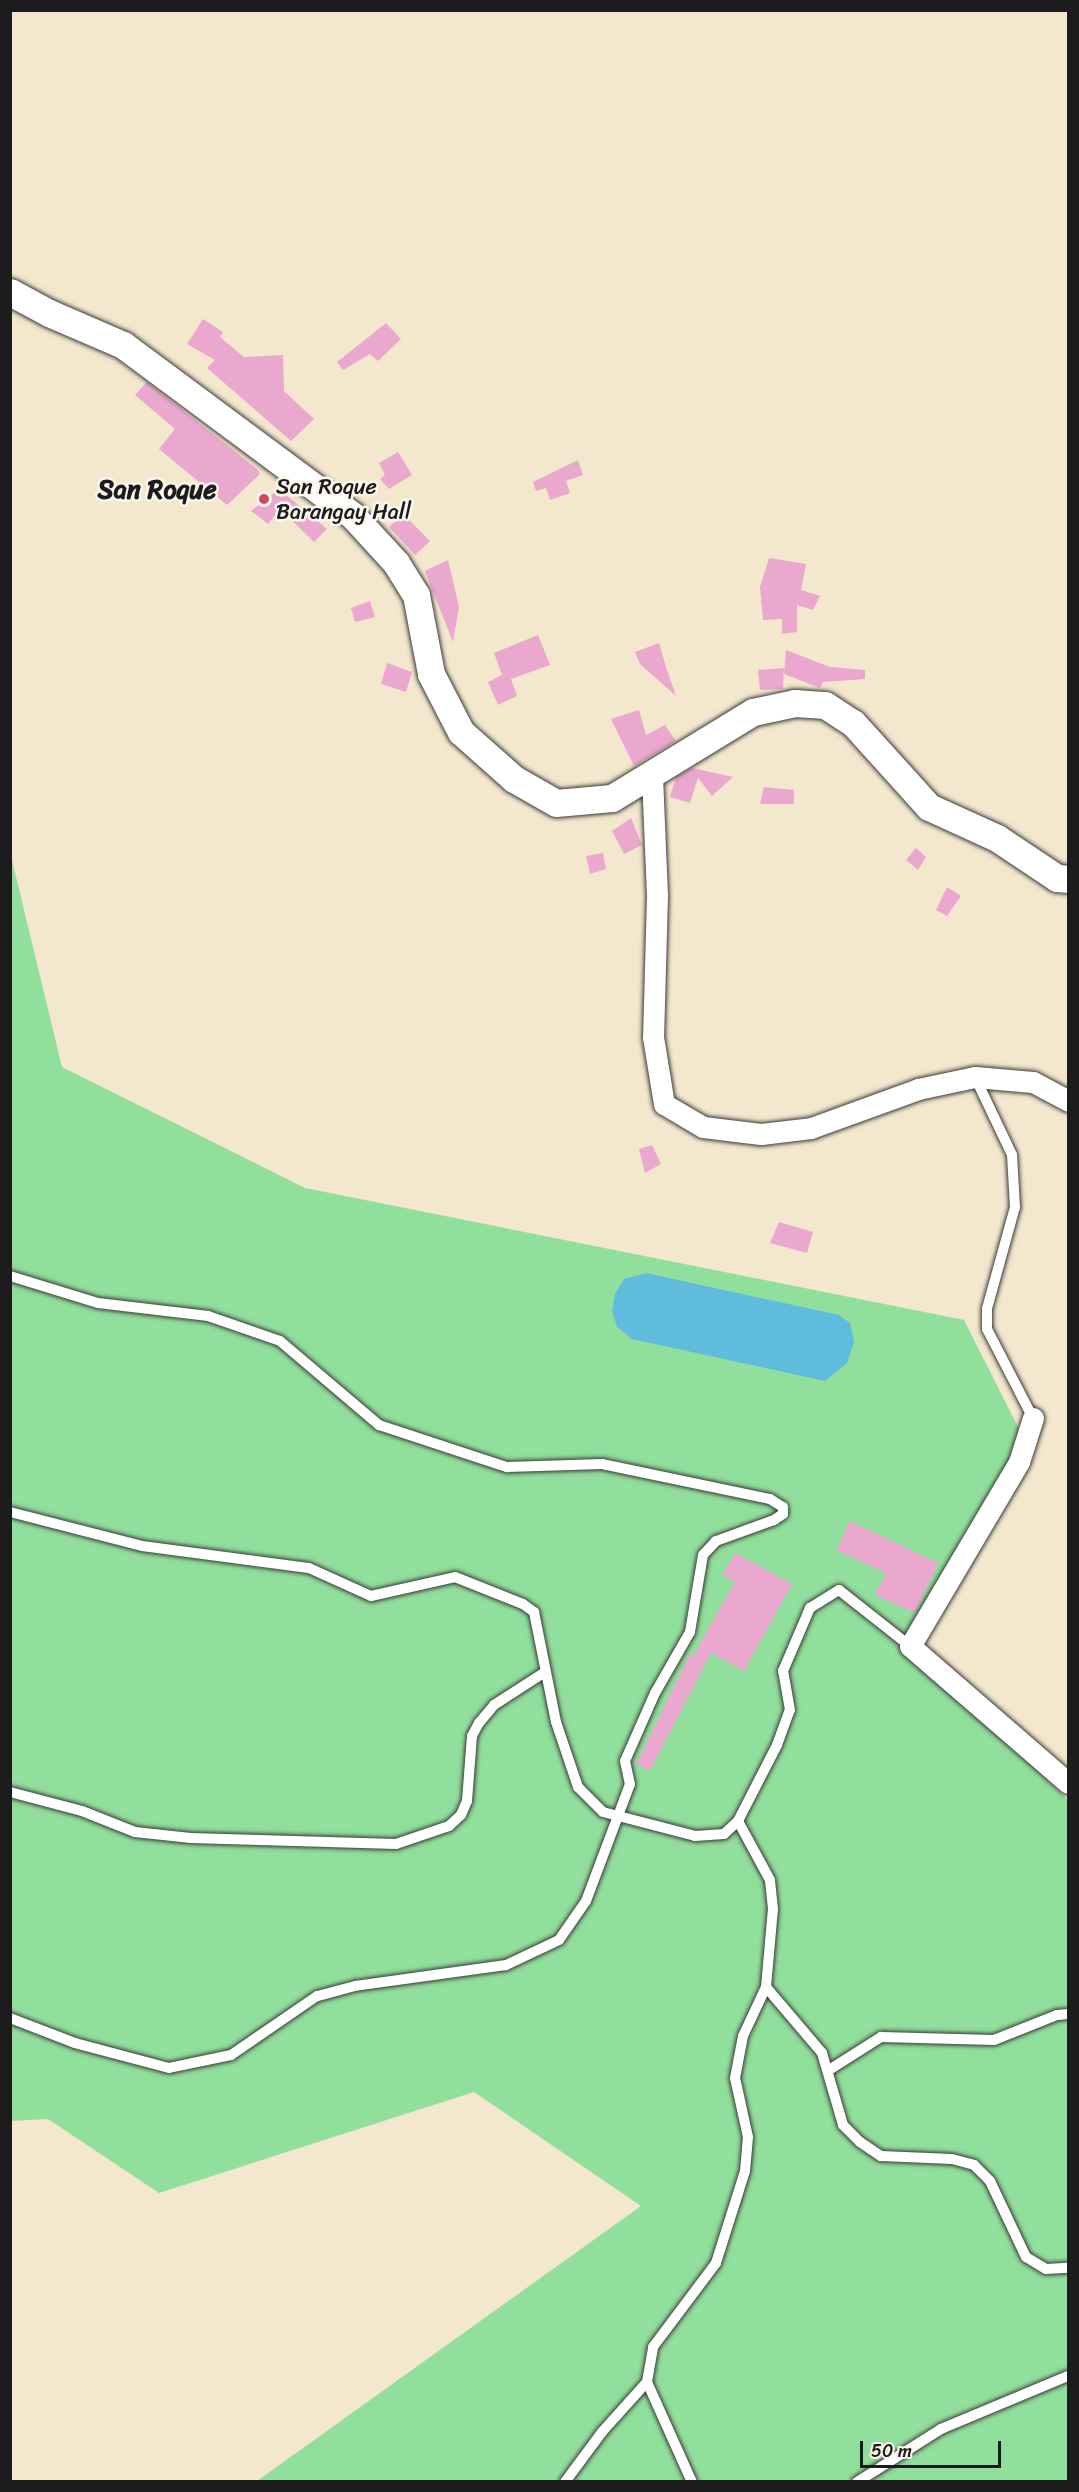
<!DOCTYPE html>
<style>
body{margin:0}
#map{position:relative;width:1079px;height:2492px;overflow:hidden;background:#f3e7ce;font-family:Sriracha,sans-serif}
div>[style]{position:absolute}
[style*='--x']{left:calc(var(--x)*1px);top:calc(var(--y)*1px);width:calc(var(--w)*1px);rotate:calc(var(--a)*1deg)}
.green>*{inset:0;background:#91df9d}
.water>*{inset:0;background:#5fbcdd}
.building>*{inset:0;background:#eba8cf}
.roads{filter:drop-shadow(0 0 2px #3c3a37) drop-shadow(0 0 2px #3c3a37)}
.service>*{height:10px;margin:-5px;padding:0 5px;transform-origin:5px;border-radius:5px;background:#fff}
.minor>*{height:21px;margin:-10.5px;padding:0 10.5px;transform-origin:10.5px;border-radius:10.5px;background:#fff}
.tertiary>*{height:27px;margin:-13.5px;padding:0 13.5px;transform-origin:13.5px;border-radius:13.5px;background:#fff}
.dots>*{width:16px;height:16px;translate:-50% -50%;box-sizing:border-box;border:3px solid #fbf7ec;border-radius:50%}
span{translate:-50% -50%;white-space:nowrap;text-align:center;line-height:1.15;-webkit-text-stroke:5px #fbf7ec;paint-order:stroke}
.poi-label{font-size:22px;color:#1c1c1c}
.left{translate:0 -50%;text-align:left}
.quarter-label{font-size:26px;color:#1c1c1c;font-weight:700}
.frame{position:absolute;inset:0;border:12px solid #1c1c1c;pointer-events:none}
.scale{position:absolute;left:860px;top:2441px;width:141px;height:27px;box-sizing:border-box;border:3px solid #1c1c1c;border-top:0;padding-left:8px;font-size:18px;line-height:21px;white-space:nowrap;color:#1c1c1c;-webkit-text-stroke:4px #fbf7ec;paint-order:stroke}
</style>
<div id="map">
<div class="green">
<i style="clip-path:polygon(10px 852px,62px 1067px,305px 1188px,964px 1320px,1023px 1437px,907px 1646px,1068px 1800px,1068px 2481px,257px 2481px,641px 2206px,474px 2092px,159px 2193px,48px 2119px,11px 2121px)"></i>
</div>
<div class="water">
<i style="clip-path:polygon(646px 1273px,839px 1315px,850px 1323px,854px 1342px,847px 1363px,825px 1381px,632px 1339px,617px 1327px,612px 1311px,615px 1294px,624px 1279px)"></i>
</div>
<div class="building">
<i style="clip-path:polygon(203px 319px,223px 332px,220px 337px,244px 357px,283px 355px,284px 391px,314px 419px,291px 441px,207px 368px,215px 360px,187px 344px)"></i>
<i style="clip-path:polygon(386px 323px,401px 339px,378px 361px,370px 354px,343px 370px,337px 362px)"></i>
<i style="clip-path:polygon(147px 382px,257px 469px,260px 474px,227px 505px,159px 449px,175px 429px,135px 395px)"></i>
<i style="clip-path:polygon(398px 452px,412px 475px,389px 489px,380px 479px,385px 475px,379px 463px)"></i>
<i style="clip-path:polygon(578px 460px,583px 475px,566px 481px,570px 493px,550px 500px,546px 488px,536px 491px,533px 482px)"></i>
<i style="clip-path:polygon(279px 489px,327px 529px,314px 542px,280px 509px,268px 524px,251px 511px)"></i>
<i style="clip-path:polygon(403px 514px,430px 541px,415px 555px,389px 527px)"></i>
<i style="clip-path:polygon(769px 558px,806px 564px,801px 590px,820px 596px,813px 610px,797px 605px,797px 632px,782px 634px,782px 619px,763px 620px,760px 587px)"></i>
<i style="clip-path:polygon(448px 560px,459px 607px,453px 642px,425px 571px)"></i>
<i style="clip-path:polygon(370px 601px,375px 617px,355px 622px,351px 608px)"></i>
<i style="clip-path:polygon(538px 635px,550px 665px,511px 679px,517px 696px,498px 705px,488px 682px,502px 675px,494px 653px)"></i>
<i style="clip-path:polygon(659px 643px,666px 667px,676px 696px,640px 664px,635px 652px)"></i>
<i style="clip-path:polygon(786px 650px,830px 667px,865px 670px,865px 679px,823px 682px,820px 688px,784px 674px)"></i>
<i style="clip-path:polygon(387px 663px,412px 672px,406px 692px,381px 684px)"></i>
<i style="clip-path:polygon(784px 668px,783px 689px,760px 690px,758px 670px)"></i>
<i style="clip-path:polygon(639px 710px,646px 735px,665px 725px,676px 741px,634px 766px,611px 719px)"></i>
<i style="clip-path:polygon(692px 768px,701px 770px,733px 777px,712px 796px,698px 778px,690px 803px,670px 797px,676px 777px)"></i>
<i style="clip-path:polygon(764px 787px,794px 790px,794px 804px,760px 804px)"></i>
<i style="clip-path:polygon(631px 818px,642px 845px,624px 854px,612px 831px)"></i>
<i style="clip-path:polygon(916px 848px,926px 857px,918px 870px,906px 860px)"></i>
<i style="clip-path:polygon(603px 853px,606px 869px,590px 874px,586px 856px)"></i>
<i style="clip-path:polygon(947px 887px,961px 896px,947px 916px,936px 910px)"></i>
<i style="clip-path:polygon(652px 1145px,661px 1164px,645px 1173px,639px 1149px)"></i>
<i style="clip-path:polygon(779px 1222px,813px 1232px,807px 1253px,770px 1243px)"></i>
<i style="clip-path:polygon(850px 1521px,938px 1563px,915px 1613px,875px 1595px,886px 1573px,836px 1550px)"></i>
<i style="clip-path:polygon(735px 1553px,792px 1584px,744px 1671px,711px 1653px,650px 1771px,636px 1764px,690px 1654px,693px 1656px,735px 1582px,722px 1575px)"></i>
</div>
<div class="roads">
<div class="service">
<i style="--x:975;--y:1077;--w:86;--a:64.6"></i>
<i style="--x:1012;--y:1155;--w:52;--a:86.7"></i>
<i style="--x:1015;--y:1207;--w:106;--a:105.4"></i>
<i style="--x:987;--y:1309;--w:20;--a:90"></i>
<i style="--x:987;--y:1329;--w:100;--a:62.7"></i>
<i style="--x:10;--y:1276;--w:92;--a:17.1"></i>
<i style="--x:98;--y:1303;--w:111;--a:6.7"></i>
<i style="--x:208;--y:1316;--w:76;--a:19.1"></i>
<i style="--x:280;--y:1341;--w:130;--a:40.3"></i>
<i style="--x:379;--y:1425;--w:135;--a:18.2"></i>
<i style="--x:507;--y:1467;--w:95;--a:-1.8"></i>
<i style="--x:602;--y:1464;--w:172;--a:11.8"></i>
<i style="--x:770;--y:1499;--w:15;--a:32"></i>
<i style="--x:783;--y:1507;--w:7;--a:90"></i>
<i style="--x:783;--y:1514;--w:11;--a:146"></i>
<i style="--x:774;--y:1520;--w:62;--a:160.1"></i>
<i style="--x:716;--y:1541;--w:19;--a:133"></i>
<i style="--x:703;--y:1555;--w:78;--a:99.6"></i>
<i style="--x:690;--y:1632;--w:70;--a:119.8"></i>
<i style="--x:655;--y:1693;--w:74;--a:113.8"></i>
<i style="--x:625;--y:1761;--w:24;--a:78"></i>
<i style="--x:630;--y:1784;--w:125;--a:110.6"></i>
<i style="--x:586;--y:1901;--w:47;--a:124.7"></i>
<i style="--x:559;--y:1940;--w:59;--a:154.7"></i>
<i style="--x:506;--y:1965;--w:152;--a:172.1"></i>
<i style="--x:355;--y:1986;--w:39;--a:165"></i>
<i style="--x:317;--y:1996;--w:104;--a:145.5"></i>
<i style="--x:231;--y:2055;--w:63;--a:168.2"></i>
<i style="--x:169;--y:2068;--w:97;--a:-165.1"></i>
<i style="--x:75;--y:2043;--w:70;--a:-159"></i>
<i style="--x:10;--y:1512;--w:136;--a:14.4"></i>
<i style="--x:142;--y:1546;--w:168;--a:7.5"></i>
<i style="--x:309;--y:1568;--w:68;--a:24.3"></i>
<i style="--x:371;--y:1596;--w:86;--a:-12.7"></i>
<i style="--x:455;--y:1577;--w:73;--a:21.7"></i>
<i style="--x:523;--y:1604;--w:14;--a:36"></i>
<i style="--x:534;--y:1612;--w:112;--a:78.7"></i>
<i style="--x:556;--y:1722;--w:69;--a:71.3"></i>
<i style="--x:578;--y:1787;--w:35;--a:45"></i>
<i style="--x:603;--y:1812;--w:95;--a:14.6"></i>
<i style="--x:695;--y:1836;--w:29;--a:-4"></i>
<i style="--x:724;--y:1834;--w:19;--a:-43"></i>
<i style="--x:738;--y:1821;--w:85;--a:-62.8"></i>
<i style="--x:777;--y:1745;--w:37;--a:-70"></i>
<i style="--x:790;--y:1710;--w:40;--a:-100"></i>
<i style="--x:783;--y:1671;--w:69;--a:-66.8"></i>
<i style="--x:810;--y:1608;--w:34;--a:-32"></i>
<i style="--x:839;--y:1590;--w:90;--a:38.3"></i>
<i style="--x:10;--y:1792;--w:74;--a:14.8"></i>
<i style="--x:82;--y:1811;--w:57;--a:21.6"></i>
<i style="--x:135;--y:1832;--w:56;--a:6.1"></i>
<i style="--x:191;--y:1838;--w:205;--a:1.7"></i>
<i style="--x:396;--y:1844;--w:56;--a:-18.8"></i>
<i style="--x:449;--y:1826;--w:16;--a:-43"></i>
<i style="--x:461;--y:1815;--w:15;--a:-67"></i>
<i style="--x:467;--y:1801;--w:65;--a:-85.6"></i>
<i style="--x:472;--y:1736;--w:15;--a:-62"></i>
<i style="--x:479;--y:1723;--w:23;--a:-50"></i>
<i style="--x:494;--y:1705;--w:61;--a:-32.9"></i>
<i style="--x:766;--y:1987;--w:87;--a:49.7"></i>
<i style="--x:822;--y:2053;--w:75;--a:73.7"></i>
<i style="--x:843;--y:2125;--w:24;--a:45"></i>
<i style="--x:860;--y:2142;--w:25;--a:34"></i>
<i style="--x:881;--y:2156;--w:71;--a:2.4"></i>
<i style="--x:952;--y:2159;--w:23;--a:15"></i>
<i style="--x:974;--y:2165;--w:23;--a:45"></i>
<i style="--x:990;--y:2181;--w:84;--a:64.7"></i>
<i style="--x:1026;--y:2257;--w:23;--a:31"></i>
<i style="--x:1046;--y:2269;--w:22;--a:-3"></i>
<i style="--x:829;--y:2070;--w:62;--a:-32.4"></i>
<i style="--x:881;--y:2037;--w:113;--a:1.5"></i>
<i style="--x:994;--y:2040;--w:68;--a:-21.6"></i>
<i style="--x:1057;--y:2015;--w:11;--a:-5"></i>
<i style="--x:647;--y:2382;--w:110;--a:65.8"></i>
<i style="--x:565;--y:2482;--w:62;--a:-53.5"></i>
<i style="--x:602;--y:2432;--w:67;--a:-48"></i>
<i style="--x:647;--y:2382;--w:36;--a:-80"></i>
<i style="--x:653;--y:2347;--w:105;--a:-53.1"></i>
<i style="--x:716;--y:2263;--w:96;--a:-72.5"></i>
<i style="--x:745;--y:2171;--w:34;--a:-85"></i>
<i style="--x:748;--y:2137;--w:60;--a:-102.4"></i>
<i style="--x:735;--y:2078;--w:43;--a:-79.2"></i>
<i style="--x:743;--y:2036;--w:54;--a:-64.9"></i>
<i style="--x:766;--y:1987;--w:78;--a:-84.9"></i>
<i style="--x:773;--y:1909;--w:29;--a:-96"></i>
<i style="--x:770;--y:1880;--w:67;--a:-118.5"></i>
<i style="--x:857;--y:2482;--w:99;--a:-32.2"></i>
<i style="--x:941;--y:2429;--w:138;--a:-22.7"></i>
</div>
<div class="minor">
<i style="--x:652;--y:776;--w:120;--a:87.6"></i>
<i style="--x:657;--y:896;--w:141;--a:91.6"></i>
<i style="--x:653;--y:1037;--w:68;--a:80.7"></i>
<i style="--x:664;--y:1104;--w:45;--a:30.5"></i>
<i style="--x:703;--y:1127;--w:58;--a:6.9"></i>
<i style="--x:761;--y:1134;--w:50;--a:-6.8"></i>
<i style="--x:811;--y:1128;--w:114;--a:-20"></i>
<i style="--x:918;--y:1089;--w:58;--a:-11.9"></i>
<i style="--x:975;--y:1077;--w:58;--a:4.9"></i>
<i style="--x:1033;--y:1082;--w:40;--a:28"></i>
<i style="--x:1033;--y:1418;--w:46;--a:107.7"></i>
<i style="--x:1019;--y:1462;--w:214;--a:120.6"></i>
<i style="--x:910;--y:1646;--w:209;--a:40.9"></i>
</div>
<div class="tertiary">
<i style="--x:10;--y:292;--w:44;--a:28.3"></i>
<i style="--x:49;--y:313;--w:81;--a:23.4"></i>
<i style="--x:123;--y:345;--w:287;--a:36.6"></i>
<i style="--x:353;--y:516;--w:64;--a:47.5"></i>
<i style="--x:396;--y:563;--w:38;--a:58"></i>
<i style="--x:416;--y:595;--w:80;--a:79.2"></i>
<i style="--x:431;--y:674;--w:65;--a:62.7"></i>
<i style="--x:461;--y:732;--w:71;--a:41.6"></i>
<i style="--x:514;--y:779;--w:48;--a:29.7"></i>
<i style="--x:556;--y:803;--w:56;--a:-5.1"></i>
<i style="--x:612;--y:798;--w:165;--a:-31.4"></i>
<i style="--x:753;--y:712;--w:43;--a:-12.1"></i>
<i style="--x:795;--y:703;--w:30;--a:4"></i>
<i style="--x:825;--y:705;--w:33;--a:33"></i>
<i style="--x:853;--y:723;--w:113;--a:47.9"></i>
<i style="--x:929;--y:807;--w:75;--a:24.5"></i>
<i style="--x:997;--y:838;--w:72;--a:33.7"></i>
<i style="--x:1057;--y:878;--w:11;--a:5"></i>
</div>
</div>
<div class="dots">
<i style="left:264px;top:499px;background:#d1495b"></i>
</div>
<div class="poi-label">
<span class="left" style="left:276px;top:499px">San Roque<br>Barangay Hall</span>
</div>
<div class="quarter-label">
<span style="left:157px;top:490px">San Roque</span>
</div>
<div class="frame"></div>
<div class="scale">50 m</div>
</div>
